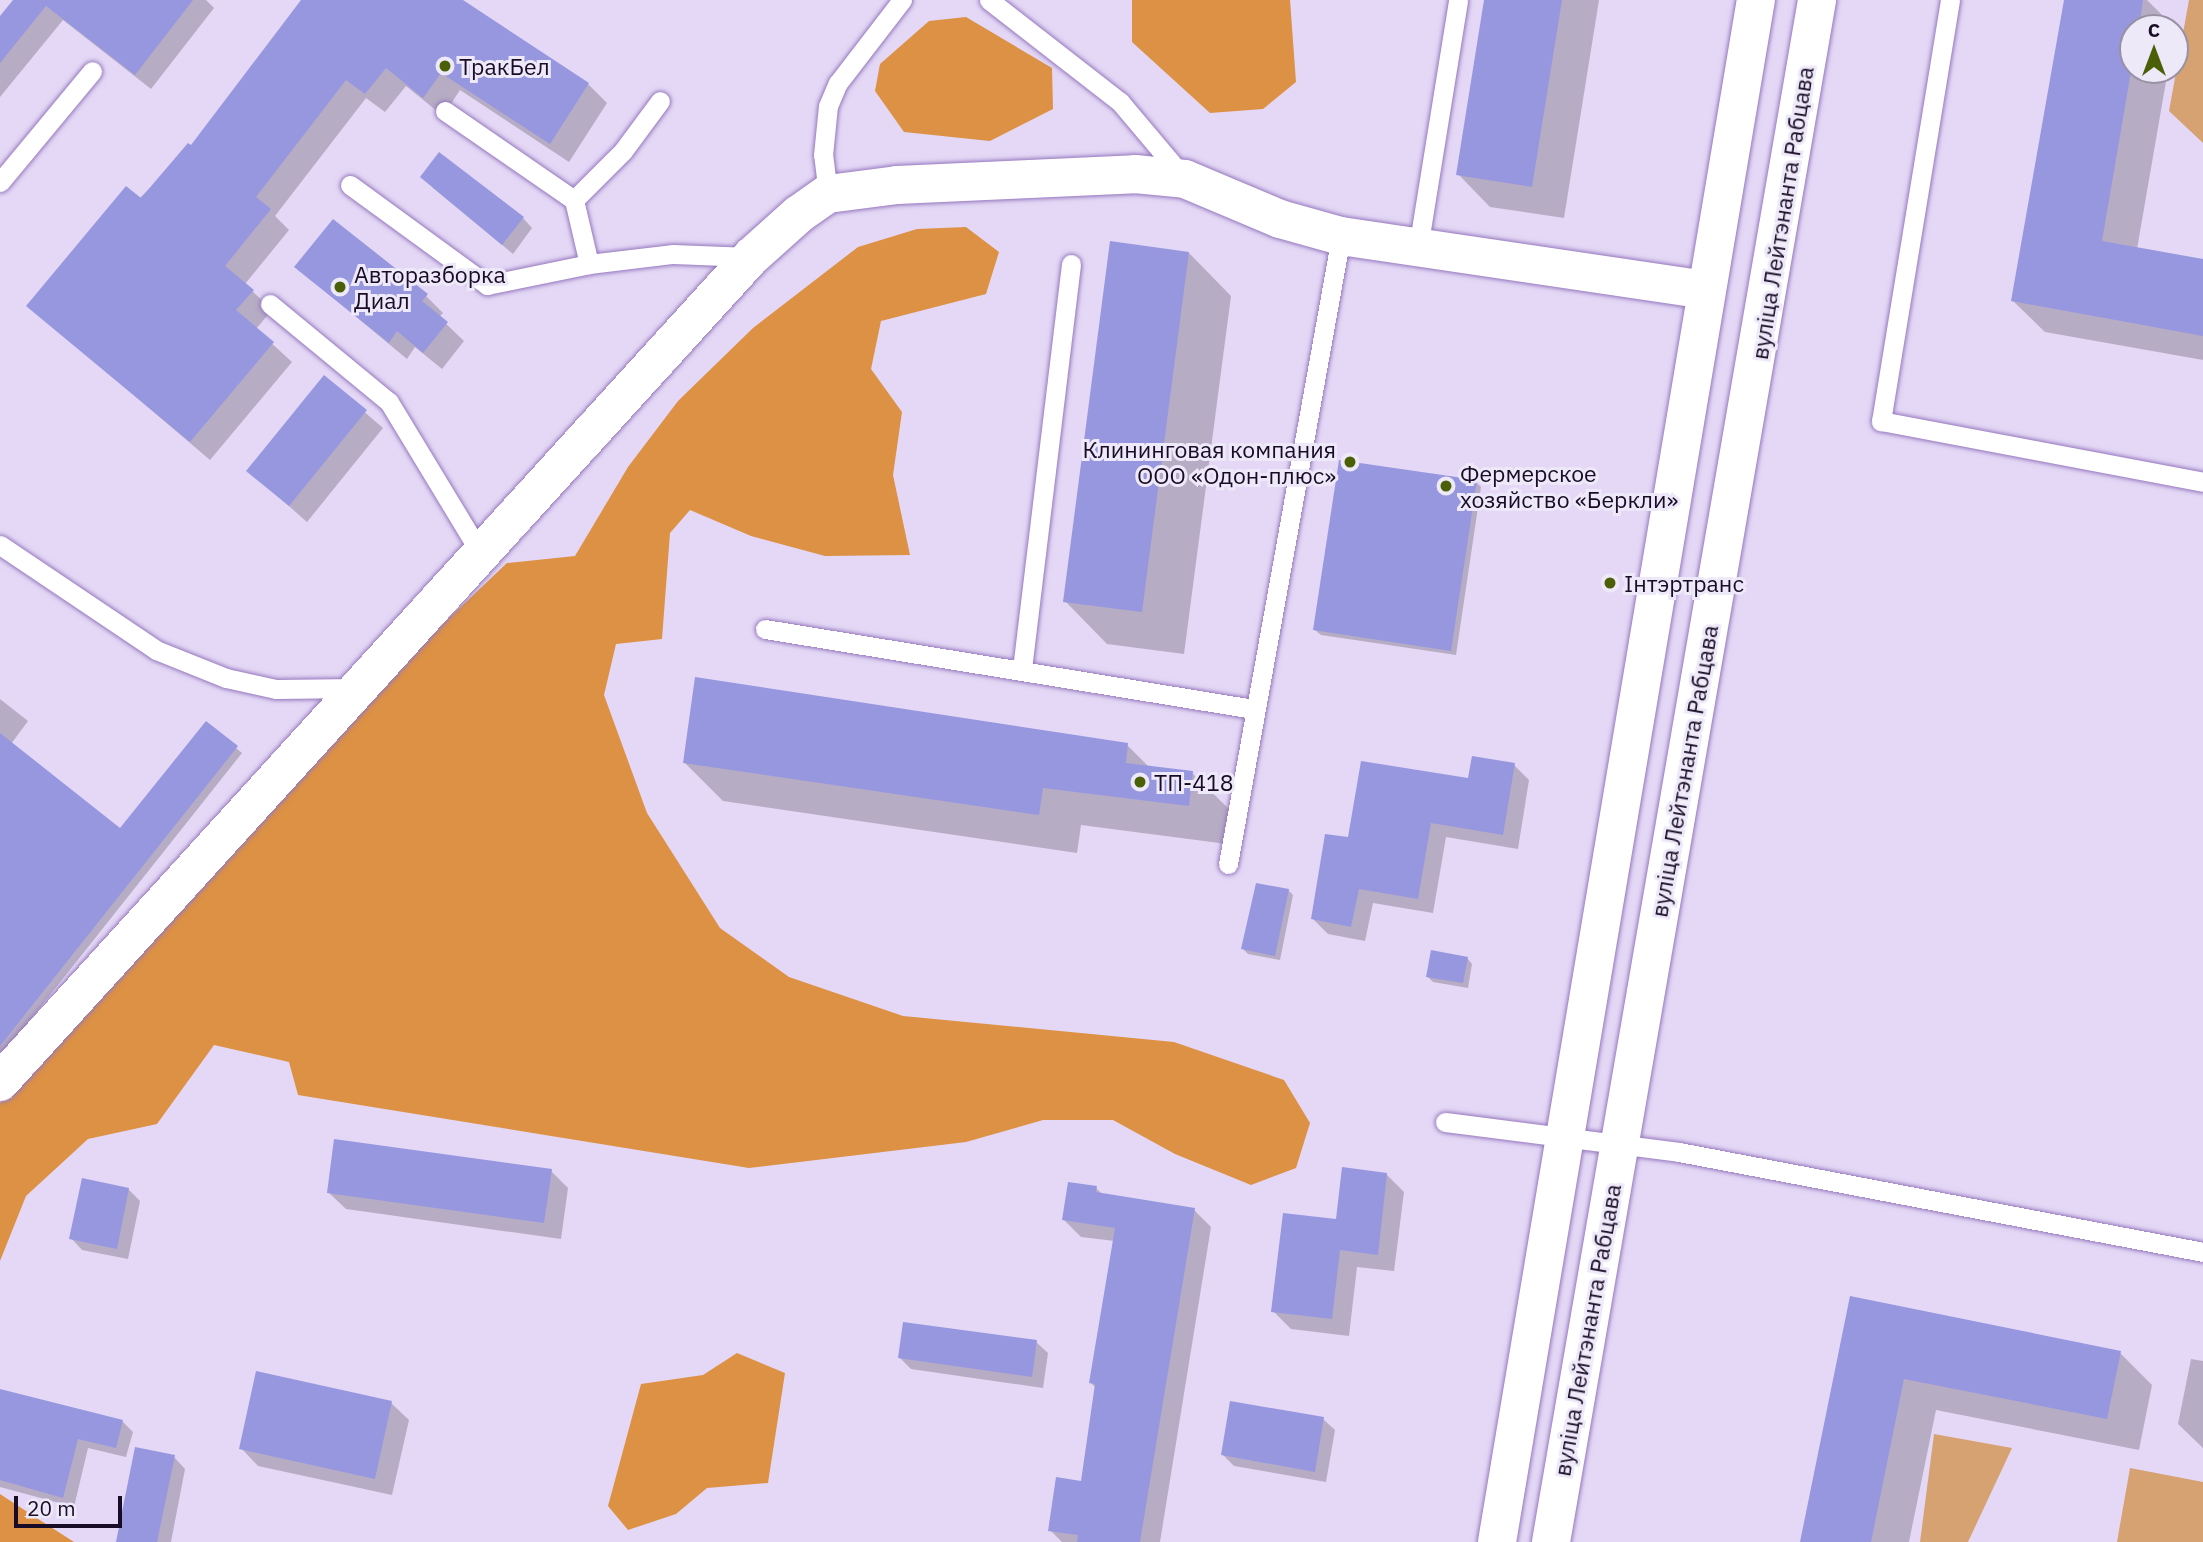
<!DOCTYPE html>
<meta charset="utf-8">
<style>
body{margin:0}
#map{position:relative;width:2203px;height:1542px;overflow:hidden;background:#e4d8f6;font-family:"IBM Plex Sans",sans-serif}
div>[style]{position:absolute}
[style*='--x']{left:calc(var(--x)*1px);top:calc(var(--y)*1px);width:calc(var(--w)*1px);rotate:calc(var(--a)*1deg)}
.green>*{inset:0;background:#d7a271}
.forest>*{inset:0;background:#dc9144}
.shadow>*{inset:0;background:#0003}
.building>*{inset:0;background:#9797e0}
.roads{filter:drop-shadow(0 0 2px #9678be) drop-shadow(0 0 2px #9678be)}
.lane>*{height:19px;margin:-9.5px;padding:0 9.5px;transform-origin:9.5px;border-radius:9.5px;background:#fff}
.street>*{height:38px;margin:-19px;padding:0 19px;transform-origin:19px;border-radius:19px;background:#fff}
.highway>*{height:38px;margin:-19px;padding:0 19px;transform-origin:19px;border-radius:19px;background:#fff}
.dots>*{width:19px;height:19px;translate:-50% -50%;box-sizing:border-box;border:4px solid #eee9f8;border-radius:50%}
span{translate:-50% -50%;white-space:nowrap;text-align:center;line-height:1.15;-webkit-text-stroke:6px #eee9f8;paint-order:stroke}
.poi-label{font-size:23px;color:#180c26}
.left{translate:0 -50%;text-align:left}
.right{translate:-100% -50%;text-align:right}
.street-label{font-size:23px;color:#180c26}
.north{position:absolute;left:2119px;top:14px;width:70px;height:70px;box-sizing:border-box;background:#eee9f8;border:2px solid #9891a4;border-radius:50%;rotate:0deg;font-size:19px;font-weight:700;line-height:28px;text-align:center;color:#180c26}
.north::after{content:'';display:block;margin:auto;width:24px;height:32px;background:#4a5f06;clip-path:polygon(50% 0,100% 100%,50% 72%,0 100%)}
.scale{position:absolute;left:14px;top:1496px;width:108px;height:32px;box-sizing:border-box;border:4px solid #180c26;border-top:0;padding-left:9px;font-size:21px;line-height:24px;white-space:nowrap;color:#180c26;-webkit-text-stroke:5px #eee9f8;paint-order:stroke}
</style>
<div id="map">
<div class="green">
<i style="clip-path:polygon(2189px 0,2203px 0,2203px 143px,2169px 111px)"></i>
<i style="clip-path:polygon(1934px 1434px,2012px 1448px,1968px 1542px,1920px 1542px)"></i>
<i style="clip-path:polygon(2130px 1468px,2203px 1482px,2203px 1542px,2117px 1542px)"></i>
</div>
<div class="forest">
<i style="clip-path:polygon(1132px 0,1290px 0,1296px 82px,1263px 109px,1210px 113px,1132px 42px)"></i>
<i style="clip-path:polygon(966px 17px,1052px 68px,1053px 109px,990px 141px,904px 132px,875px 91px,880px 64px,929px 21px)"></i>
<i style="clip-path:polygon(966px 227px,999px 252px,986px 294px,881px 321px,871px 369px,902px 412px,893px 475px,910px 555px,825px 556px,751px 536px,690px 510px,670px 533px,662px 639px,616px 644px,604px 695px,647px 813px,720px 928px,789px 977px,903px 1016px,1174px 1042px,1284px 1080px,1310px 1123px,1296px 1168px,1251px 1185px,1175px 1154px,1113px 1120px,1043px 1120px,966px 1142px,749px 1168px,298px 1095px,289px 1062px,214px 1045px,157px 1124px,88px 1139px,26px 1196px,0 1261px,0 1103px,347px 715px,507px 563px,575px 556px,628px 467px,678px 401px,753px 328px,858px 247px,917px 229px)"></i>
<i style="clip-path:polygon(737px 1353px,785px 1373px,768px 1483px,707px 1488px,676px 1514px,628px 1530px,608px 1506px,641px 1384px,703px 1375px)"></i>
<i style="clip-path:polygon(0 1494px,32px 1515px,74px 1542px,0 1542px)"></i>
</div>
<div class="shadow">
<i style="clip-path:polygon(15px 0,206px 0,214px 8px,151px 89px,63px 20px,0 97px,0 19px)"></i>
<i style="clip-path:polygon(303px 0,460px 0,588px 84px,607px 103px,569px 162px,460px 90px,443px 116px,406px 86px,385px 112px,366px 98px,275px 216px,289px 230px,245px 284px,272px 310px,256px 329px,292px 362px,210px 460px,29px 306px,191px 148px)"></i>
<i style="clip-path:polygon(1486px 0,1599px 0,1564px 218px,1490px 207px,1458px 174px)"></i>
<i style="clip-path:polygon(2066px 0,2147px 0,2175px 28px,2133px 28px,2133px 70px,2168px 70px,2137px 249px,2203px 260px,2203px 360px,2045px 332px,2013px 301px)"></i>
<i style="clip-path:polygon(432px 187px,523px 218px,532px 228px,513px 254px)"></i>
<i style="clip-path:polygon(1189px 253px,1231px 296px,1184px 654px,1107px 644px,1065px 601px)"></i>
<i style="clip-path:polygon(296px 267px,426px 296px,443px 313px,439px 317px,464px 341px,442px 369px,415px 347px,407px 359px)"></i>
<i style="clip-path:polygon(324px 377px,383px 428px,307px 522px,248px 470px)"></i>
<i style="clip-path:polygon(1476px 482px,1481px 487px,1456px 655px,1321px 635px,1315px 630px)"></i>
<i style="clip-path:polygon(0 699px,28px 721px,11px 744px,120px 830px,206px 723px,242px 753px,0 1058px)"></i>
<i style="clip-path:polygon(1127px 745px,1149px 767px,1192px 773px,1231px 811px,1227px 844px,1081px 825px,1077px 853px,723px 801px,684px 762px)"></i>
<i style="clip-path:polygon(1514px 765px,1529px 780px,1518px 849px,1446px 837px,1433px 913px,1373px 903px,1365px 941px,1328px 934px,1313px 919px,1349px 839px,1470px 780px)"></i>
<i style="clip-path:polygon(1288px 890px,1293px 895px,1280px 960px,1248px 954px,1243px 949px)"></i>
<i style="clip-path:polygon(1467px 958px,1472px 964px,1468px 988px,1433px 982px,1428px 977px)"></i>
<i style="clip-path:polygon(551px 1171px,568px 1188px,561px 1239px,346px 1209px,328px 1192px)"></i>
<i style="clip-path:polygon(1386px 1174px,1404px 1192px,1394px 1271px,1357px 1267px,1349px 1336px,1291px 1329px,1273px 1311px,1337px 1221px)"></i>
<i style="clip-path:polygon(1096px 1188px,1103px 1195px,1194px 1210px,1211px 1227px,1160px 1542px,1062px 1542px,1050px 1530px,1082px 1483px,1096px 1388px,1091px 1383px,1115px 1241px,1081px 1237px,1064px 1220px)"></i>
<i style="clip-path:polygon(128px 1189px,140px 1201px,128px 1259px,82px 1250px,71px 1238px)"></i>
<i style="clip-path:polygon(1851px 1298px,2120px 1353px,2152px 1385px,2139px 1450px,1936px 1410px,1909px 1542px,1802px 1542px)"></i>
<i style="clip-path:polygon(1036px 1342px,1048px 1353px,1043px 1388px,911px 1369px,900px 1358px)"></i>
<i style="clip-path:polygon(2191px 1359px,2203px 1361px,2203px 1448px,2178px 1424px)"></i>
<i style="clip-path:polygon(0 1391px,122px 1421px,133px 1432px,126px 1457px,88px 1448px,74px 1507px,0 1487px)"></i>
<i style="clip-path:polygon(391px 1403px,409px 1420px,392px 1495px,258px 1466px,241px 1448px)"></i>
<i style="clip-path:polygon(1323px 1419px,1335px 1430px,1326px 1482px,1234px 1466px,1223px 1455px)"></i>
<i style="clip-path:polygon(174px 1457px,185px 1469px,171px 1542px,117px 1542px)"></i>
</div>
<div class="building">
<i style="clip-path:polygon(13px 0,193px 0,135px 75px,46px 6px,0 63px,0 16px)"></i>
<i style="clip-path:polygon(301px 0,463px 0,589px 83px,550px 144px,441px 73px,423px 98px,386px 68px,365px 94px,346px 80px,256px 197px,271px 209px,225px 266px,254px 290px,236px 310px,274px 342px,190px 442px,26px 306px,126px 186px,141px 198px,188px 143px,191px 145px)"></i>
<i style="clip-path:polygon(1484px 0,1562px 0,1532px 187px,1456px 175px)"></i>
<i style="clip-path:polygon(2064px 0,2143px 0,2139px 28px,2133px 28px,2133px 60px,2102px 241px,2203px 259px,2203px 336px,2011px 301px)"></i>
<i style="clip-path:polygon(439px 152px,524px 217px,502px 245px,420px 177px)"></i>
<i style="clip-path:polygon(333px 219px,428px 294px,422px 301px,448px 322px,423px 353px,397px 331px,389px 343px,294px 267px)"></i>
<i style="clip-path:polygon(1110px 241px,1189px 252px,1142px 612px,1063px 602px)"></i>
<i style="clip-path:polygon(324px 375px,367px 410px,289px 506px,246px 471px)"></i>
<i style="clip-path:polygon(1339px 460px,1477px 480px,1451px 651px,1313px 630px)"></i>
<i style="clip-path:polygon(695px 677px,1128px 743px,1126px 763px,1193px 771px,1189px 806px,1043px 788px,1039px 815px,683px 763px)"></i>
<i style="clip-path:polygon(206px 721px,238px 746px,0 1046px,0 733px,120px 828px)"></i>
<i style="clip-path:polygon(1472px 756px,1515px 763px,1503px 835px,1431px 823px,1418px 899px,1359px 889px,1351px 927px,1311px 919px,1325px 834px,1348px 837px,1361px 761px,1468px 778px)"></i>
<i style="clip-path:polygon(1256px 883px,1289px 889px,1275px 956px,1241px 949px)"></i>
<i style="clip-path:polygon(1431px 950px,1468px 957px,1463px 983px,1426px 977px)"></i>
<i style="clip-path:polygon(334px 1139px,552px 1169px,544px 1223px,327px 1193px)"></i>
<i style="clip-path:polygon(1342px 1167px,1387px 1173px,1378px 1255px,1340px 1250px,1332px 1319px,1271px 1312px,1283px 1213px,1336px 1219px)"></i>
<i style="clip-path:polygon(82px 1178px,129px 1188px,117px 1249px,69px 1239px)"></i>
<i style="clip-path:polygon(1068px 1182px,1097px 1186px,1096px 1192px,1195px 1208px,1140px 1542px,1077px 1542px,1078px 1535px,1048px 1531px,1056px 1477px,1081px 1481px,1095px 1384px,1089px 1383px,1115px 1228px,1062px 1220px)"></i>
<i style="clip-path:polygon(1850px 1296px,2121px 1351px,2107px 1419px,1904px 1379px,1871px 1542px,1800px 1542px)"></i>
<i style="clip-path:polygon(903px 1322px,1037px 1340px,1032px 1377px,898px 1358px)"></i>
<i style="clip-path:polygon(256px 1371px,392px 1401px,375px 1479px,239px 1449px)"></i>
<i style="clip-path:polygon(0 1389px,123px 1420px,116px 1448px,78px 1439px,63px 1498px,0 1480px)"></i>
<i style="clip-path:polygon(1230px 1401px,1324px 1417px,1315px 1472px,1221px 1455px)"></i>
<i style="clip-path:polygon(135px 1447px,175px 1455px,157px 1542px,116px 1542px)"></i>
</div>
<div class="roads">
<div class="lane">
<i style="--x:989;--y:0;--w:166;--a:37.9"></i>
<i style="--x:1120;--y:102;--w:99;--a:49.9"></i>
<i style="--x:1950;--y:0;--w:427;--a:99.3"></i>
<i style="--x:1881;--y:421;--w:328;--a:10.7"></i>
<i style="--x:445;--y:111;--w:157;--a:34.6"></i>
<i style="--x:574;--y:200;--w:66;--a:76.8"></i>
<i style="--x:0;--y:182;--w:144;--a:-50.3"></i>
<i style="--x:350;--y:185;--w:170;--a:36.1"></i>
<i style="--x:487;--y:285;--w:104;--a:-11.6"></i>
<i style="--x:589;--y:264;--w:85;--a:-6.8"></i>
<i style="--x:673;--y:254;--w:77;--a:2.2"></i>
<i style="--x:828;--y:194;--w:39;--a:-97"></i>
<i style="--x:823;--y:155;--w:49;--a:-84.2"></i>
<i style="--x:828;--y:106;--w:25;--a:-67"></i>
<i style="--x:838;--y:83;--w:105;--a:-52.4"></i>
<i style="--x:574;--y:200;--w:69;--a:-45"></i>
<i style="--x:623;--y:151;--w:62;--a:-53.5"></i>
<i style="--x:1418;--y:248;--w:251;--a:-80.8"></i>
<i style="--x:270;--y:304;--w:154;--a:39.5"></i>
<i style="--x:389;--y:402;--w:178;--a:58.8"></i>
<i style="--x:0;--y:545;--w:188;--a:33.9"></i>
<i style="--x:156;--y:650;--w:75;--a:21.8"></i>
<i style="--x:226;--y:678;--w:51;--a:12.4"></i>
<i style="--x:276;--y:689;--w:81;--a:-0.7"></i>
<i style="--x:765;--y:629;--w:497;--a:9.3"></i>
<i style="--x:1022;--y:669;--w:408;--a:-83.1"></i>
<i style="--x:1228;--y:864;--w:638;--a:-79.8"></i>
<i style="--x:1445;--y:1122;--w:236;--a:7.3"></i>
<i style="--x:1679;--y:1152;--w:533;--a:10.8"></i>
</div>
<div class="street">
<i style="--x:0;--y:1082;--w:1116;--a:-47.69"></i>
<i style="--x:751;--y:257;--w:64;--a:-41.9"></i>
<i style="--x:799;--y:214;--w:35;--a:-35"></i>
<i style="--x:828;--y:194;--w:70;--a:-7.4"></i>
<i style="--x:897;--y:185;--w:238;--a:-2.6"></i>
<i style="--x:1135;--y:174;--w:50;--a:5.7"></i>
<i style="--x:1185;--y:179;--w:103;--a:22.8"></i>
<i style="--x:1280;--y:219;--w:63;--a:15.6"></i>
<i style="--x:1341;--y:236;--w:369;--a:8.4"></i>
</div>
<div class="highway">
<i style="--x:1497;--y:1542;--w:1564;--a:-80.47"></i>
<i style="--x:1551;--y:1542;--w:1565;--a:-80.21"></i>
</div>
</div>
<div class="dots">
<i style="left:445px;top:66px;background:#4a5f06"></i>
<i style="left:340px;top:287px;background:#4a5f06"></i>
<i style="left:1350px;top:462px;background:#4a5f06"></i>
<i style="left:1446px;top:486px;background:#4a5f06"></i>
<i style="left:1610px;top:583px;background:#4a5f06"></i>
<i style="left:1140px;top:782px;background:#4a5f06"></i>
</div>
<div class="poi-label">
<span class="left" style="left:459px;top:66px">ТракБел</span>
<span class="left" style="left:354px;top:287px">Авторазборка<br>Диал</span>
<span class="right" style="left:1336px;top:462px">Клининговая компания<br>ООО «Одон-плюс»</span>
<span class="left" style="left:1460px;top:486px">Фермерское<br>хозяйство «Беркли»</span>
<span class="left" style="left:1624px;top:583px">Інтэртранс</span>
<span class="left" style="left:1154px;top:782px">ТП-418</span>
</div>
<div class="street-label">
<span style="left:1782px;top:213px;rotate:-81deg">вуліца Лейтэнанта Рабцава</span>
<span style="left:1684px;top:771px;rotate:-80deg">вуліца Лейтэнанта Рабцава</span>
<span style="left:1587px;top:1330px;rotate:-80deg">вуліца Лейтэнанта Рабцава</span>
</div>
<div class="north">С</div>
<div class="scale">20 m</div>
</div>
